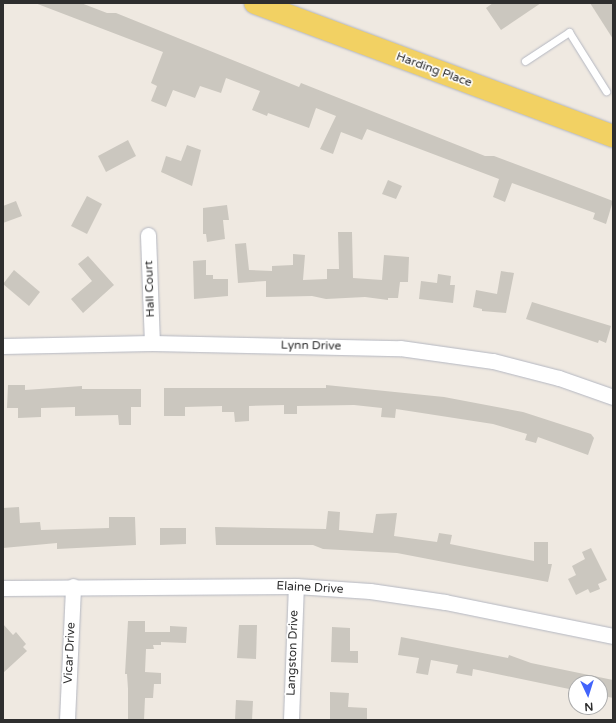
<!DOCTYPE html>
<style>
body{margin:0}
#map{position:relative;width:616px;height:723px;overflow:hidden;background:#efe9e1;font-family:"Varela Round",sans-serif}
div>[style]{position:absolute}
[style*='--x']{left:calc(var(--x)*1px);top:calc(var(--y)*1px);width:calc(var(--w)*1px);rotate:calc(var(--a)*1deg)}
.building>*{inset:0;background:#cbc7bf}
.roads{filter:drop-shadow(0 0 1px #b4b7c1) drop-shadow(0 0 1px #b4b7c1)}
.service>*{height:7px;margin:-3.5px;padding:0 3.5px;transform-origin:3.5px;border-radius:3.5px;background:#fff}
.minor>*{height:15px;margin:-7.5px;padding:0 7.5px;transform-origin:7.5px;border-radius:7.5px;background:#fff}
.primary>*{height:22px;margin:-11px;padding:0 11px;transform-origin:11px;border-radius:11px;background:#f2d163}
span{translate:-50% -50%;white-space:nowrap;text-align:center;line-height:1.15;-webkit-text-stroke:3.5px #fff;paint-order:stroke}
.street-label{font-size:12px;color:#2e2e2e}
.frame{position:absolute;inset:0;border:4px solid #2e2e2e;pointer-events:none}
.north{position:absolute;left:568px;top:675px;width:40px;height:40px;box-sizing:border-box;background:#fff;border:1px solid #ababab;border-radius:50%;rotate:176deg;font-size:11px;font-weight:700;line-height:16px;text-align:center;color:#2e2e2e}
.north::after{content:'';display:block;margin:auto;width:14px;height:18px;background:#4264fb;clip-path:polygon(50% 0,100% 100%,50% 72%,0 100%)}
</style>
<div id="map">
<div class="building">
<i style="clip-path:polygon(35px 3px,81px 3px,107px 13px,116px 13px,299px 87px,301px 83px,485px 156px,494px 156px,558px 180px,613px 201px,606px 224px,593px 219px,595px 213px,512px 183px,505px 202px,493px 197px,499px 179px,367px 129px,362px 140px,341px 132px,333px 154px,320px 149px,336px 116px,316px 108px,309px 128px,268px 113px,267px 116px,252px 110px,260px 91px,226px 78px,221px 93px,200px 86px,195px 98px,173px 90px,166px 107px,151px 101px,157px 86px,151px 83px,163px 52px)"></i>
<i style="clip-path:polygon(493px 3px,541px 3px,501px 30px,486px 8px)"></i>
<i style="clip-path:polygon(590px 3px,613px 3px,613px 39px)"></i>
<i style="clip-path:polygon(128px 140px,136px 156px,106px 172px,98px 156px)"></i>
<i style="clip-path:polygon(187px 145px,201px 150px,192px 186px,161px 172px,166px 156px,181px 161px)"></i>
<i style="clip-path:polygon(388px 180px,402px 186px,396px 199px,382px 194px)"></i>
<i style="clip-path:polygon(87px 196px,102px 204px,87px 234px,71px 226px)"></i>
<i style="clip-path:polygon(16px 201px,22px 216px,3px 223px,3px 206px)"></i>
<i style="clip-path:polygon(227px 205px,229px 220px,223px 220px,225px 239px,207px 242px,206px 234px,203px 234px,203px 208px)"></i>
<i style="clip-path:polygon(338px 232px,352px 232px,353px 278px,382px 280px,384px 255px,409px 257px,408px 282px,400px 282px,398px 298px,388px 298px,388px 300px,365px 297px,326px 299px,312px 296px,266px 297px,266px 281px,238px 283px,235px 244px,246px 243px,249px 270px,272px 271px,272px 266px,293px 265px,293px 254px,305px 255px,303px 280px,327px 279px,327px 269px,339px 269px)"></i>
<i style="clip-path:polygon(88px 256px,114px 285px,83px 313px,71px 299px,92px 281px,78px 264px)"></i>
<i style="clip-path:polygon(206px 260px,206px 275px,213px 275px,213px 279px,228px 279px,228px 296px,194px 299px,193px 261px)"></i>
<i style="clip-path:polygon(14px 270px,40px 292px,29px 306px,3px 284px)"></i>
<i style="clip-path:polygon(501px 271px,514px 273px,506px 313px,482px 311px,482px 309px,473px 307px,476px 290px,497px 294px)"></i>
<i style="clip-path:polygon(438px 274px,451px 276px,450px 285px,455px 285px,453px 303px,419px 299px,421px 281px,437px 283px)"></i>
<i style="clip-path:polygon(532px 302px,611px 326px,606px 343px,599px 340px,598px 343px,526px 319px)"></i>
<i style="clip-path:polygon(8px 385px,25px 385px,25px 390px,82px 386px,82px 389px,141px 389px,141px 407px,131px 407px,131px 425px,119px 425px,118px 415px,75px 416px,75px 407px,41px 408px,41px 417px,18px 418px,18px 408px,7px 408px)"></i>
<i style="clip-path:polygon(326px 385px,444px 397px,523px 412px,591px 434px,594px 438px,588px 455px,538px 437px,536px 443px,525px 440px,527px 434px,493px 424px,396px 409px,395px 418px,381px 417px,382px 408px,354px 405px,297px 406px,297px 414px,284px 414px,284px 405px,249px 406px,249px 421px,235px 422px,234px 412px,222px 412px,222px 406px,185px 407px,185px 416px,164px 416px,164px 388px,326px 388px)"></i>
<i style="clip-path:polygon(19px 507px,20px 523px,40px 522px,41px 530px,109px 528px,109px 517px,135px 517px,136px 545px,57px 549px,57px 543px,3px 548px,3px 508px)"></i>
<i style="clip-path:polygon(328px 511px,340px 512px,339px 530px,373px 533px,376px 514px,397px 513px,394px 536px,437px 542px,439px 533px,452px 535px,450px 544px,534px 561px,534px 542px,548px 542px,548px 564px,552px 564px,548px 582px,397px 553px,323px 549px,313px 545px,216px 545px,215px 527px,326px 529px)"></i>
<i style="clip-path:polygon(160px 528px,186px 528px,186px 544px,160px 545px)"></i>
<i style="clip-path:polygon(591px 548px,607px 580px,598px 584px,600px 589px,590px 593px,588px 589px,576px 595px,568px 579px,576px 575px,572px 566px,585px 559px,582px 552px)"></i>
<i style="clip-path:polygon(128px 621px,145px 621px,145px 632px,170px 632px,170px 626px,187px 627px,186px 643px,161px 642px,161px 645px,153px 645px,154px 649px,146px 649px,145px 672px,161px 673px,161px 684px,154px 684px,153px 698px,145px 698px,144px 720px,128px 720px,128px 689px,127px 674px,125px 674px)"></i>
<i style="clip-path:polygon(3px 624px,13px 635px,16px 632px,26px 644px,23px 647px,27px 651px,3px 673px)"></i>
<i style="clip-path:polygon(239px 625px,257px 625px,256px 659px,237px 658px)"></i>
<i style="clip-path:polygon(332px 627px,350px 628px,350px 651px,358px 651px,358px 663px,331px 662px)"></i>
<i style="clip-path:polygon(401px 637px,508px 658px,509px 655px,531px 663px,613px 680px,613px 698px,600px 695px,600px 683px,576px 683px,574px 690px,478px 670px,473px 669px,472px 676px,456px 673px,458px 665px,431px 660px,428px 675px,416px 673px,419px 658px,398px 655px)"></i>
<i style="clip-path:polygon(330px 692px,349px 693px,348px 707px,367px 708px,367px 720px,330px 720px)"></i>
<i style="clip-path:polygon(236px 700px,253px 701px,252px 720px,235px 720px)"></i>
</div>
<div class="roads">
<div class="service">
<i style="--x:525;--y:61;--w:53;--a:-33.4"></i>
<i style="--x:569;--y:32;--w:70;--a:57.9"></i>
</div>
<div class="minor">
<i style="--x:148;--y:235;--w:108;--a:87.9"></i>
<i style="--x:3;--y:346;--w:149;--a:-1.2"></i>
<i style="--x:152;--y:343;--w:248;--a:1.2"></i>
<i style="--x:400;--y:348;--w:94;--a:8"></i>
<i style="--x:493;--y:361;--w:68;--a:14.4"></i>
<i style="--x:559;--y:378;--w:57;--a:19.4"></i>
<i style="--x:3;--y:588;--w:293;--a:-0.4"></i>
<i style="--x:296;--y:586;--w:74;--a:3.9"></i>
<i style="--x:370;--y:591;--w:76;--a:8.3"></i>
<i style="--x:445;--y:602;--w:171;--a:11.4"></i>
<i style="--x:67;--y:720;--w:134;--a:-87.4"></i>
<i style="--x:291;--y:720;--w:134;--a:-87.9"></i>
</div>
<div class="primary">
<i style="--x:255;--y:3;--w:382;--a:20.4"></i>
</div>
</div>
<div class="street-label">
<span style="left:434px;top:70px;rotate:20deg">Harding Place</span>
<span style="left:150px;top:289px;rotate:-92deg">Hall Court</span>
<span style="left:311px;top:346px;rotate:1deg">Lynn Drive</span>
<span style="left:310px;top:588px;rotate:3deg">Elaine Drive</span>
<span style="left:70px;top:653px;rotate:-87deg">Vicar Drive</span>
<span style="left:293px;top:653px;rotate:-88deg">Langston Drive</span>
</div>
<div class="frame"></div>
<div class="north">N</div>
</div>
